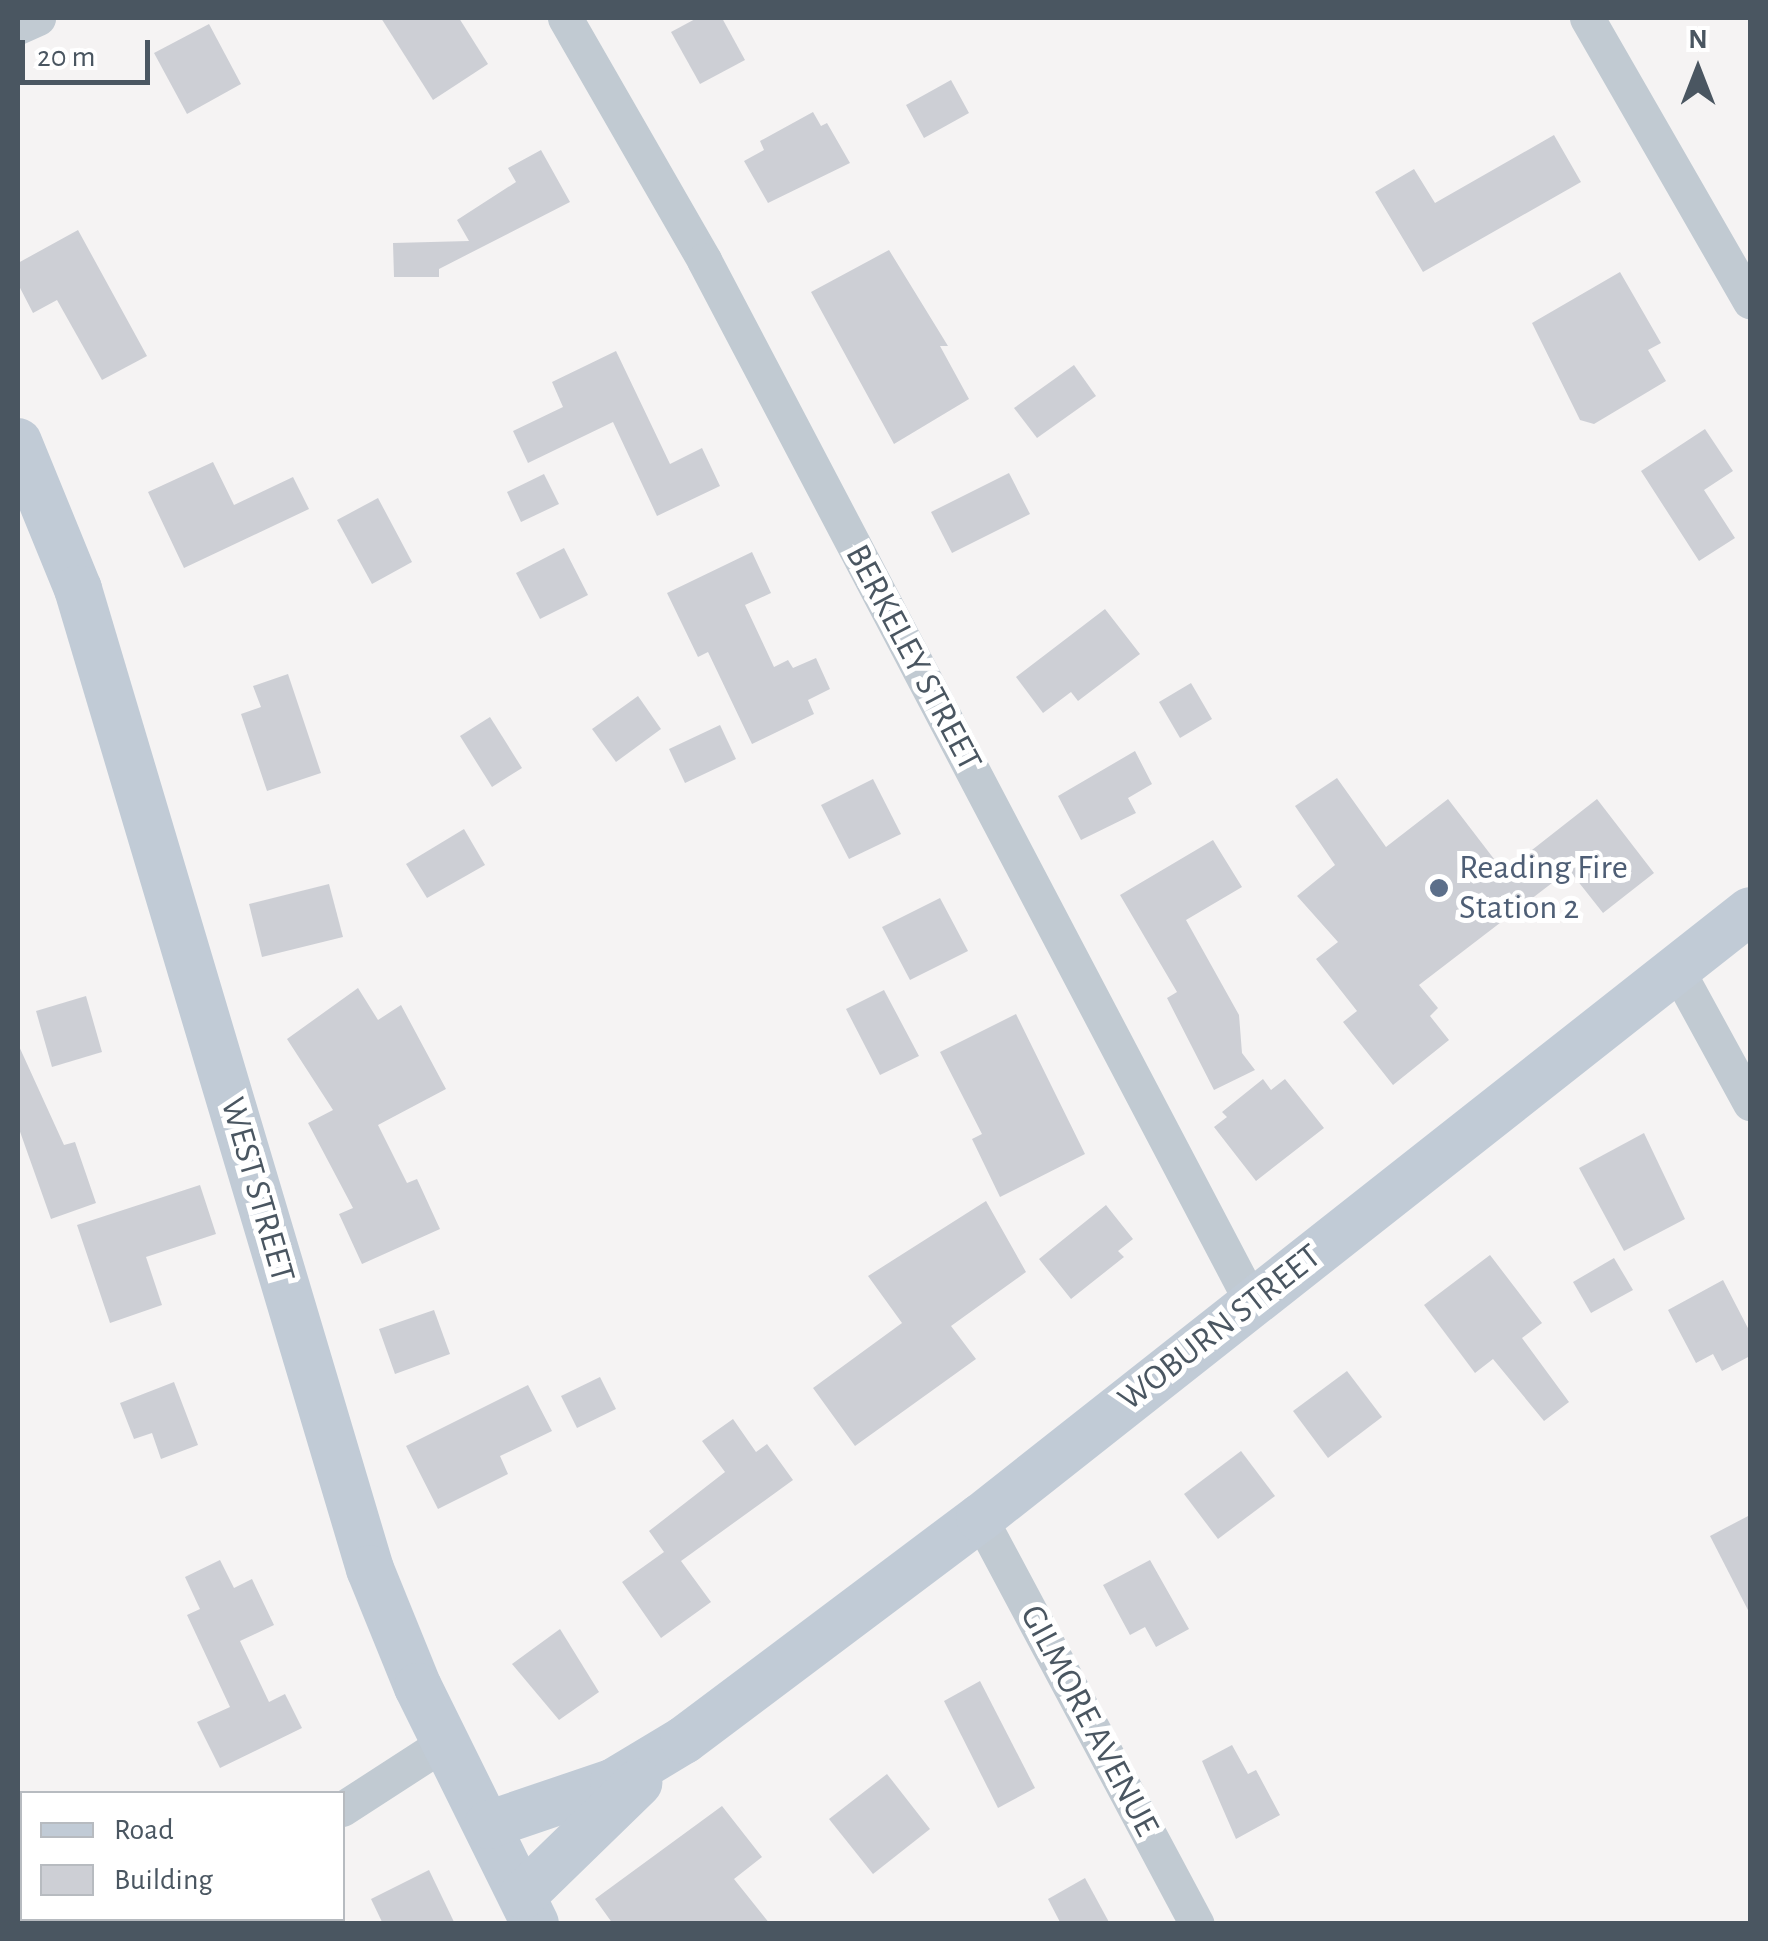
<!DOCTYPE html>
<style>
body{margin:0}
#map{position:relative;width:1768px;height:1941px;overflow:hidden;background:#f5f3f3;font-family:"Alegreya Sans",sans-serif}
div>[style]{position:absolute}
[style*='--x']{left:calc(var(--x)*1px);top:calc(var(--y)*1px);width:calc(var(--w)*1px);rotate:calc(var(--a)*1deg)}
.building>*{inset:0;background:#cdcfd5}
.street>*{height:35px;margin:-17.5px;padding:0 17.5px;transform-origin:17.5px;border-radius:17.5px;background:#c1cad2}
.secondary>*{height:48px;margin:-24px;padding:0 24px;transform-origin:24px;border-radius:24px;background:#c1cbd6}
.dots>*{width:28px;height:28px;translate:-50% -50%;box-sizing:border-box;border:5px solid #fff;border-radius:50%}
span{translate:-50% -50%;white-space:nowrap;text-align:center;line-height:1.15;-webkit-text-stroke:10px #fff;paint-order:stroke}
.street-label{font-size:35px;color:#4a5661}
.service-label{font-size:35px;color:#4e5e75}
.left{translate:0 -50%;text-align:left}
.frame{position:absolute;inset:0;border:20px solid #4a5661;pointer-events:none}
.legend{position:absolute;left:20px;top:1791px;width:325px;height:130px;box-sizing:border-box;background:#fff;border:2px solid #b7bbc0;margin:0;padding:12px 18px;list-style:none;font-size:30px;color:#4a5661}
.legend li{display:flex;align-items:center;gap:20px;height:50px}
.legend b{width:50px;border:2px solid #b7bbc0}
.north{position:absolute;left:1648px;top:20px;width:100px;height:100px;-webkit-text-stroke:8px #fff;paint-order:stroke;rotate:0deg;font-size:28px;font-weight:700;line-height:40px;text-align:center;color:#4a5661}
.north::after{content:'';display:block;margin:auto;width:35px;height:45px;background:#4a5661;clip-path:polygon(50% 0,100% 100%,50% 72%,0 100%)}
.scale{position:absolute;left:20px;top:40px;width:130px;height:45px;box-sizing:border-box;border:5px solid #4a5661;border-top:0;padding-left:12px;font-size:30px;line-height:35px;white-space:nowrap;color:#4a5661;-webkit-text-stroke:8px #fff;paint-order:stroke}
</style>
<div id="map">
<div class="building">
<i style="clip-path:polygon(381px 18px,459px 18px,488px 64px,433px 100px)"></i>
<i style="clip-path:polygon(697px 18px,722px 18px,745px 60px,700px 84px,671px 32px)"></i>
<i style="clip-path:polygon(209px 24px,241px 84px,187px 114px,154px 53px)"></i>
<i style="clip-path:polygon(951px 80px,969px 113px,924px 138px,906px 105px)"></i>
<i style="clip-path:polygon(813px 112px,821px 126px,827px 123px,850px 163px,768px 203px,744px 161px,764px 150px,760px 141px)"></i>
<i style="clip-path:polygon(1554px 135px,1581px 182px,1423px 272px,1375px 192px,1414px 169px,1435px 203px)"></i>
<i style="clip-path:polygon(541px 150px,570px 202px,439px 269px,439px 277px,394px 277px,393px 243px,469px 241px,457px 220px,516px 182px,508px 168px)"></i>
<i style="clip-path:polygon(78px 230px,147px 356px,102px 380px,57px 300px,33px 313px,18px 284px,18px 263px)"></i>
<i style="clip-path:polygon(889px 250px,948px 346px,940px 346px,969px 399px,894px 444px,811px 292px)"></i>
<i style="clip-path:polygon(1620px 272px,1661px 343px,1648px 350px,1666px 381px,1594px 424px,1580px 420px,1532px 323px)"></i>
<i style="clip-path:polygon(616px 351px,670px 464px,702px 448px,720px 486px,657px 516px,613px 422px,528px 463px,513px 431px,563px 407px,552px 382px)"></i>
<i style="clip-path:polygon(1074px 365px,1096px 396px,1037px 438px,1014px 408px)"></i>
<i style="clip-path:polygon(1705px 429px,1733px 471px,1704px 490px,1735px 538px,1699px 561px,1641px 471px)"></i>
<i style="clip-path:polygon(213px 462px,234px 505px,293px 477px,309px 509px,184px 568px,148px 492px)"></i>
<i style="clip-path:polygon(1009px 473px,1030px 514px,952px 553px,931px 512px)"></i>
<i style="clip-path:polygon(544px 474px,559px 504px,521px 522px,507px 492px)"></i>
<i style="clip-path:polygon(378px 498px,412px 562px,372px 584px,337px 520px)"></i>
<i style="clip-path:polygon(564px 548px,588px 595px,540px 619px,516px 573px)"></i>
<i style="clip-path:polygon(752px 552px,771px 593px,745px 605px,774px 667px,788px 660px,793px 668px,816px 658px,830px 689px,808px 700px,814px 714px,752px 744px,708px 652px,698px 657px,667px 593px)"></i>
<i style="clip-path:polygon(1105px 609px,1140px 654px,1078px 701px,1071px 692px,1043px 713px,1016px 677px)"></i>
<i style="clip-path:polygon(288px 674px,321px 773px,267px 791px,241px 714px,261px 707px,253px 686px)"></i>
<i style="clip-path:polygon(1191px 683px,1212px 719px,1180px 738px,1159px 702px)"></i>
<i style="clip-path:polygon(638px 696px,661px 729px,616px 762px,592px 729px)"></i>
<i style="clip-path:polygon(490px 717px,522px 768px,492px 787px,460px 736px)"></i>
<i style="clip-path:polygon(720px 725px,736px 759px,685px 783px,669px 749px)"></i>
<i style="clip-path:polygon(1135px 751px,1152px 784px,1128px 798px,1136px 813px,1081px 840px,1058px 796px)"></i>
<i style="clip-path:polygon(1337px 778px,1386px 847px,1448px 799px,1504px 872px,1597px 799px,1654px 873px,1603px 913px,1569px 870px,1419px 985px,1438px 1008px,1430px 1016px,1449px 1040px,1393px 1085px,1343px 1022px,1357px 1011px,1316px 959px,1338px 942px,1297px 896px,1335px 865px,1295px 806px)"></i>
<i style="clip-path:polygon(873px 779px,901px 834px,849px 859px,821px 805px)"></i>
<i style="clip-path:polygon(464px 829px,485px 865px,427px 898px,406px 864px)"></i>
<i style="clip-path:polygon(1213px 840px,1242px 887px,1186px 920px,1239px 1015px,1242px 1053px,1255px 1070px,1214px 1090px,1167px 998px,1177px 992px,1120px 895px)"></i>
<i style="clip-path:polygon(329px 884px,343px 937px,262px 957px,249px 904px)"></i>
<i style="clip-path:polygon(940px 898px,968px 951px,910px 980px,882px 927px)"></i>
<i style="clip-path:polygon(358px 988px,378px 1020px,401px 1005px,446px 1089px,378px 1125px,407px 1183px,417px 1179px,440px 1229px,362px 1264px,339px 1214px,353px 1208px,308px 1123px,333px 1110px,287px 1039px)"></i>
<i style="clip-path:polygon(884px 990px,919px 1056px,880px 1075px,846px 1009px)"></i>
<i style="clip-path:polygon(86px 996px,102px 1052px,52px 1067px,36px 1011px)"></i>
<i style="clip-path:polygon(1016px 1014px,1085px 1154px,1000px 1197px,972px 1139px,982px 1134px,940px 1052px)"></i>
<i style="clip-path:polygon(18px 1044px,64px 1145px,75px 1142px,96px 1203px,51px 1219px,18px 1126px)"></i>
<i style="clip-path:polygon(1263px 1079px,1271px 1090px,1285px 1079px,1324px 1128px,1256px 1181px,1214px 1127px,1227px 1117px,1222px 1112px)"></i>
<i style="clip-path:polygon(1644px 1133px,1685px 1219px,1624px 1251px,1579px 1168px)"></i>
<i style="clip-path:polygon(200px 1185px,216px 1234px,146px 1257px,162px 1305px,110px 1323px,77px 1225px)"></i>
<i style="clip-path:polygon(986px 1201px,1026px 1272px,951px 1326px,976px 1359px,855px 1446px,813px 1388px,902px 1323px,868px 1276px)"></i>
<i style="clip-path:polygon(1106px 1205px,1133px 1239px,1118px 1251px,1124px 1257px,1071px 1299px,1039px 1259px)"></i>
<i style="clip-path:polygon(1490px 1255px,1542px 1323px,1522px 1338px,1569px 1402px,1544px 1421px,1493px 1359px,1475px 1373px,1424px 1305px)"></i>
<i style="clip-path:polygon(1614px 1258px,1633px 1290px,1591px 1313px,1573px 1282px)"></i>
<i style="clip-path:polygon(1723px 1280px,1750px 1332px,1750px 1356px,1722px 1371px,1713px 1354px,1696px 1363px,1668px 1310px)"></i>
<i style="clip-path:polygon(434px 1310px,450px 1354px,395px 1374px,379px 1329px)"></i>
<i style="clip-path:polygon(1347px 1371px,1382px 1417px,1328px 1458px,1293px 1411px)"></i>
<i style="clip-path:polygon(600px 1377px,616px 1409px,577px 1428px,561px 1396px)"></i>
<i style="clip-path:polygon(174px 1382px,198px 1445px,161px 1459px,152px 1433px,134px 1439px,120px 1403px)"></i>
<i style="clip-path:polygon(528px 1385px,552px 1431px,500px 1456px,508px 1474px,438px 1509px,406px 1446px)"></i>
<i style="clip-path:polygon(733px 1419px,756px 1452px,767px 1444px,793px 1480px,681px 1561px,711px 1602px,661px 1638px,622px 1582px,664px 1552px,649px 1531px,725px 1472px,702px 1441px)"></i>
<i style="clip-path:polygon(1241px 1451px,1275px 1496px,1218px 1539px,1184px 1494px)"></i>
<i style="clip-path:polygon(1750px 1515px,1750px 1614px,1710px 1536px)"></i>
<i style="clip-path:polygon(220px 1560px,234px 1588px,252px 1579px,274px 1625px,240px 1641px,269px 1702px,285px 1694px,302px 1728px,220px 1768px,197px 1722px,230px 1707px,187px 1615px,200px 1609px,185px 1577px)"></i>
<i style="clip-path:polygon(1150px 1560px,1189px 1629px,1156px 1647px,1145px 1627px,1130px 1635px,1103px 1585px)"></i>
<i style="clip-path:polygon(560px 1629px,599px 1692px,559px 1720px,512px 1664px)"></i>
<i style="clip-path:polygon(980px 1681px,1035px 1788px,998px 1808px,944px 1701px)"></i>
<i style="clip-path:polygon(1232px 1745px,1248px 1774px,1256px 1770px,1280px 1815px,1236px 1839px,1202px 1761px)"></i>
<i style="clip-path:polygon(887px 1774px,930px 1829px,873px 1874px,829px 1819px)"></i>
<i style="clip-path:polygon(722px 1806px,762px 1857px,734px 1879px,770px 1924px,613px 1924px,595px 1899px)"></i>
<i style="clip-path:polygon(429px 1870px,455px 1924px,383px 1924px,371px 1899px)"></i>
<i style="clip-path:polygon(1085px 1878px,1110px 1924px,1061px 1924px,1048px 1899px)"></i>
</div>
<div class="street">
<i style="--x:565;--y:18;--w:279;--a:60.1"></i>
<i style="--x:704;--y:260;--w:1178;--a:62.28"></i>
<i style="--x:1587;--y:18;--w:327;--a:60.1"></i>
<i style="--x:18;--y:27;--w:22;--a:-24"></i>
<i style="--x:1676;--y:968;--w:154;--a:61.3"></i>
<i style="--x:980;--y:1518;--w:460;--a:61.9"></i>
<i style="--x:342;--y:1809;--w:121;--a:-32.9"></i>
<i style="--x:169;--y:1924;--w:9;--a:-41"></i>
</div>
<div class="secondary">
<i style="--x:18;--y:442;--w:159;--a:67.8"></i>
<i style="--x:78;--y:589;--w:1023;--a:73.41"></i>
<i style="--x:370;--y:1569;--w:127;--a:67.9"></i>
<i style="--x:418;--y:1687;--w:264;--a:63.7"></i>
<i style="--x:488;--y:1825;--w:133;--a:-18.8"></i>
<i style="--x:614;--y:1782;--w:82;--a:-31"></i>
<i style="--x:684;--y:1740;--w:370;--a:-36.9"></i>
<i style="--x:980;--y:1518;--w:980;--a:-38.25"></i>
<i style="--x:523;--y:1895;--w:161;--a:-44.2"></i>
</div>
<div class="dots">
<i style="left:1439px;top:888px;background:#5c6f8a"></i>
</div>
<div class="street-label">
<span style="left:913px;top:658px;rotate:62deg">BERKELEY STREET</span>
<span style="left:257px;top:1190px;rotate:74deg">WEST STREET</span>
<span style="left:1220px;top:1328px;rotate:-38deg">WOBURN STREET</span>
<span style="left:1089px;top:1721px;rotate:62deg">GILMORE AVENUE</span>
</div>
<div class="service-label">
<span class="left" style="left:1459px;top:888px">Reading Fire<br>Station 2</span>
</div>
<div class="frame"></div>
<ul class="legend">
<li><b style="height:12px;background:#c1cbd6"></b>Road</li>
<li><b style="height:28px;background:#cdcfd5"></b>Building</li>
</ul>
<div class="north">N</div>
<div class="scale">20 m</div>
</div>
